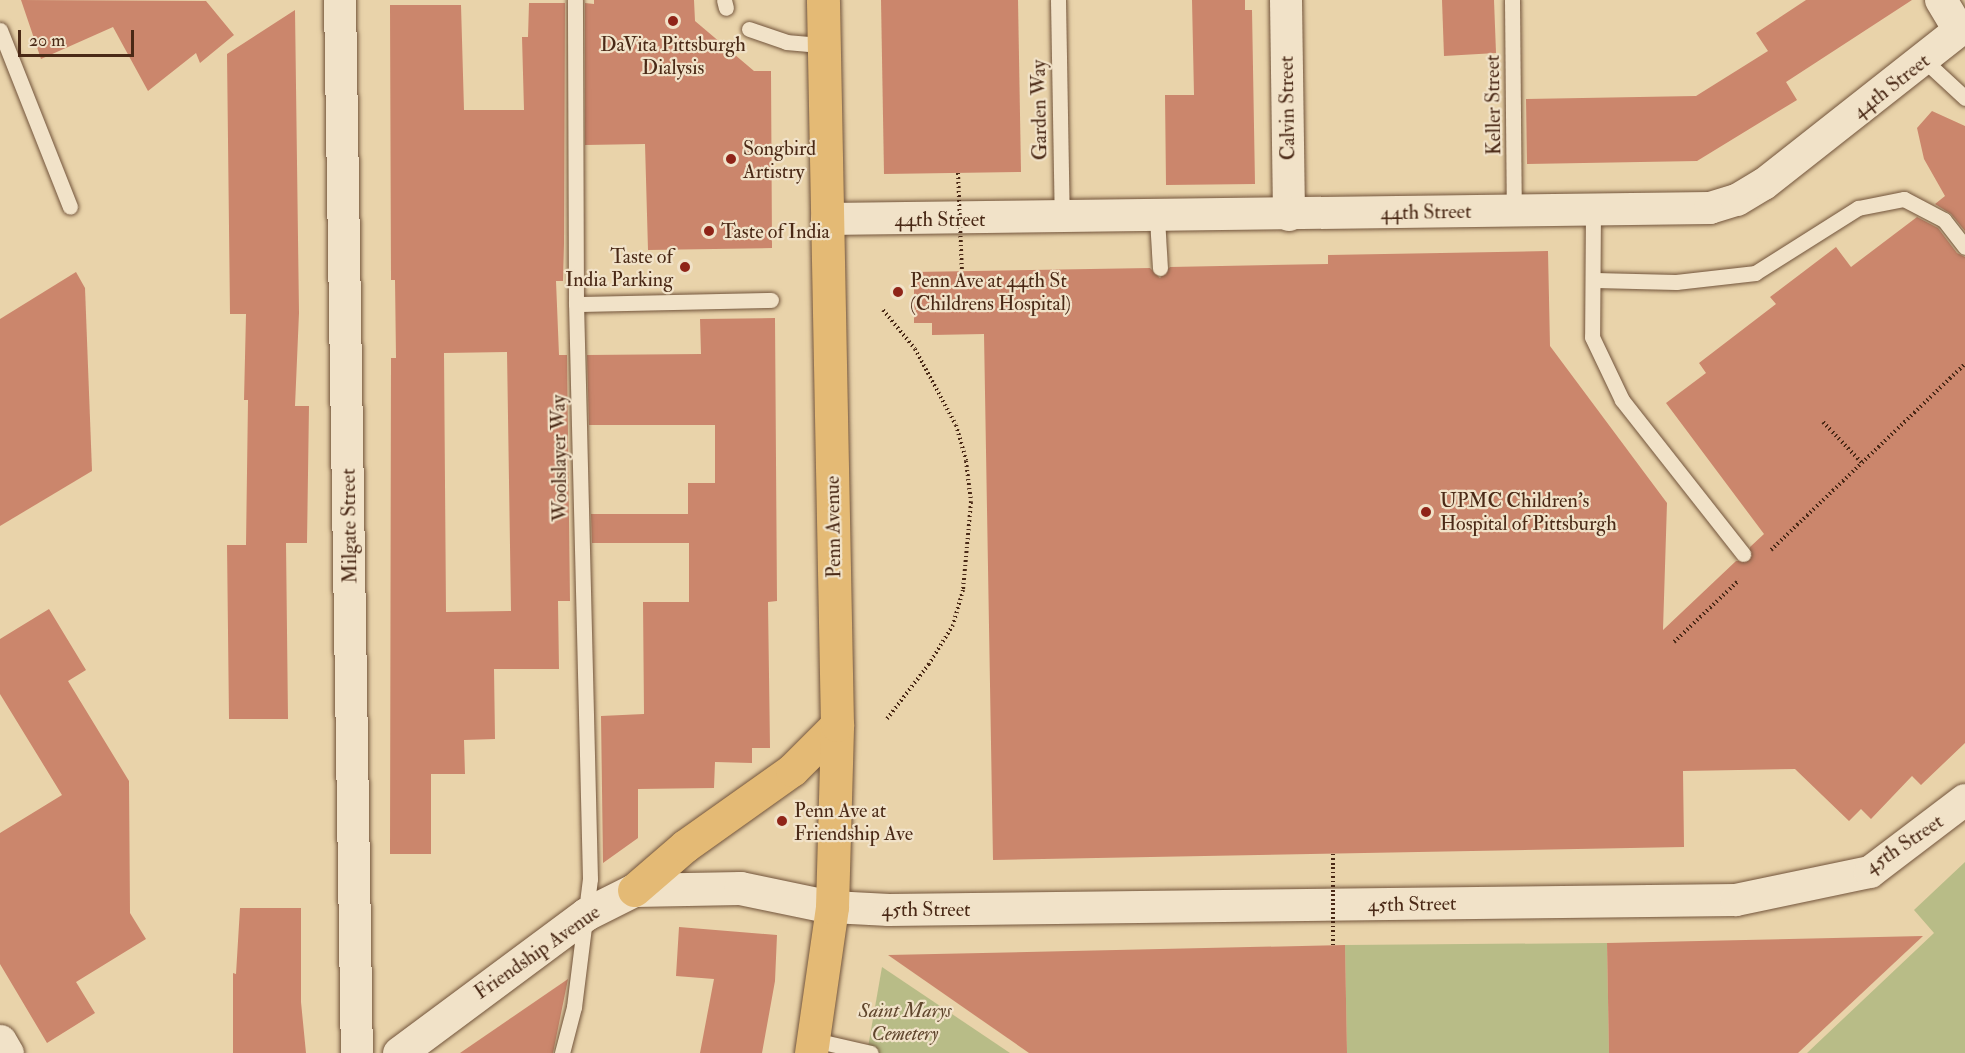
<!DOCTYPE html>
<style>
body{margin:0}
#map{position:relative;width:1965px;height:1053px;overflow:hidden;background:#e9d3aa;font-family:"IM FELL Double Pica",serif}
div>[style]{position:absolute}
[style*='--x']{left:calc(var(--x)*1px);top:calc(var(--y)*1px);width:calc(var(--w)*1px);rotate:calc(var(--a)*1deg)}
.green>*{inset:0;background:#b8bc87}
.building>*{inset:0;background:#cb866c}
.path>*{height:4px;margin-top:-2px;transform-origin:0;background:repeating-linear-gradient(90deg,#4a2916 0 1.5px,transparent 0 4.5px)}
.roads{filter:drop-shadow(0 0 2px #72543b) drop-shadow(0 0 2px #72543b)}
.lane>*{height:15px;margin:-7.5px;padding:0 7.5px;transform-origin:7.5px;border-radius:7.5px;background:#f1e2c8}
.street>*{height:32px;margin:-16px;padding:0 16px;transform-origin:16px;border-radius:16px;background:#f1e2c8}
.secondary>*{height:33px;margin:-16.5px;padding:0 16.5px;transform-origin:16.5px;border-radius:16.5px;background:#f1e2c8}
.primary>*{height:33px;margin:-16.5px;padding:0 16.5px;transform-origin:16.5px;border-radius:16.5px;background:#e4ba75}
.path-bridge>*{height:4px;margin-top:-2px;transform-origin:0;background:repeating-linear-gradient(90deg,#4a2916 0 1.5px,transparent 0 4.5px)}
.dots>*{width:16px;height:16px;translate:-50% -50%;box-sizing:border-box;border:3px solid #f1e2c8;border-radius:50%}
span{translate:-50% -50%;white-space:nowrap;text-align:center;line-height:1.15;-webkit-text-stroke:4.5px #f1e2c8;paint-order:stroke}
.poi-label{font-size:20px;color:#4a2916}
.left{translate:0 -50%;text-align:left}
.right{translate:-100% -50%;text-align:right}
.street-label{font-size:20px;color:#4a2916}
.park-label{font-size:20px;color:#60462d;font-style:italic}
.scale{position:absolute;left:18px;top:30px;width:116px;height:27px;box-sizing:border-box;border:3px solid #4a2916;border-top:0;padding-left:8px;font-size:18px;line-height:21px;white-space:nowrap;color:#4a2916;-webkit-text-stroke:4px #f1e2c8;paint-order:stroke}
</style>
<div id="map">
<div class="green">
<i style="clip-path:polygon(1965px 862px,1965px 1053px,1807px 1053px,1934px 933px,1914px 910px)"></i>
<i style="clip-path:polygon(1607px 943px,1609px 1053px,1347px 1053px,1345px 945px)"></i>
<i style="clip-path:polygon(882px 967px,1010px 1053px,867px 1053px)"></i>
</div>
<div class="building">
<i style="clip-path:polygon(21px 0,206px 1px,234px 35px,200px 63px,196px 53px,148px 91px,113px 27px,41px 59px)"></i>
<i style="clip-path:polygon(594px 0,694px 0,695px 21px,754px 71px,771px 71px,772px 248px,648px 250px,645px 144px,585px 145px,585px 3px,594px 4px)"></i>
<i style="clip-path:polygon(881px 0,1018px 0,1021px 172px,884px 174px)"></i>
<i style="clip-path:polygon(1192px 0,1245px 0,1245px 10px,1252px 10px,1255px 184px,1166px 185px,1165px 95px,1194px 95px)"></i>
<i style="clip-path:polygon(1442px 0,1494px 0,1496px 53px,1444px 56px)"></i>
<i style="clip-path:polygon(1806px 0,1912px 0,1786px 82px,1797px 100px,1697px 161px,1527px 164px,1526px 99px,1696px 96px,1768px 51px,1756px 33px)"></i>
<i style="clip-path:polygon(evenodd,529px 3px,565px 3px,564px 243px,563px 281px,556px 281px,559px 355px,567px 355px,570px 601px,558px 601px,559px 669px,494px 669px,495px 739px,464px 740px,465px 774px,431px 774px,431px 854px,390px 854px,391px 358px,396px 358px,395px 280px,391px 280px,390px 5px,461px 5px,464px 110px,524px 110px,522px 37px,528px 37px,529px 3px,507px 352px,511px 611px,446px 612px,444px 353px,507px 352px)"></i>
<i style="clip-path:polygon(295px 10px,299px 313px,295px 406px,309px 406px,307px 543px,286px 543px,288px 719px,229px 719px,227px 545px,246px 545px,248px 400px,244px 400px,246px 314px,230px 314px,227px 54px)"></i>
<i style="clip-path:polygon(1932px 111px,1965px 126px,1965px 231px,1951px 214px,1935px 204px,1945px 196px,1924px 159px,1917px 128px)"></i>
<i style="clip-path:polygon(1917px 217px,1938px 228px,1957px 253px,1965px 257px,1965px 743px,1921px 785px,1912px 776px,1871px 819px,1861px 809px,1849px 821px,1795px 769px,1683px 771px,1684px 847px,993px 860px,984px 334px,932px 335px,932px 323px,914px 323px,914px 272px,1150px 268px,1160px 278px,1170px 267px,1328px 264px,1328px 255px,1548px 251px,1550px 346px,1667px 503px,1663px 630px,1736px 561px,1749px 561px,1750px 547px,1764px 534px,1666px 403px,1706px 373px,1699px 363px,1776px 304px,1770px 297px,1836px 247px,1851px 267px)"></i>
<i style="clip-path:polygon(76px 272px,85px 288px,92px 471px,0 526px,0 319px)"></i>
<i style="clip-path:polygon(775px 318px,777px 601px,768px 602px,770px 748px,752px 748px,752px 763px,715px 762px,714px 788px,638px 789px,638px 838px,603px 863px,601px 716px,644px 714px,643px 602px,689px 602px,689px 543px,592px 543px,591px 514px,688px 514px,688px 483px,715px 483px,715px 425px,589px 425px,587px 355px,701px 354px,700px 319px)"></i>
<i style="clip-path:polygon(49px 609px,86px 670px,68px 681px,129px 781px,130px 913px,146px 939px,76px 982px,95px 1013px,47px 1043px,0 964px,0 833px,62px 795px,0 694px,0 639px)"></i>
<i style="clip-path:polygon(240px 908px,301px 908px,301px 1002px,306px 1053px,233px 1053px,233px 973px,236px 974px)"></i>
<i style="clip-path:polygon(679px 927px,777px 935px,775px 981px,762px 1053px,700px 1053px,714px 979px,676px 976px)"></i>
<i style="clip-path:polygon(1923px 936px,1798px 1053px,1609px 1053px,1607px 943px)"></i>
<i style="clip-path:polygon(1345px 945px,1347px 1053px,1029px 1053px,888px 955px)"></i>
<i style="clip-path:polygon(568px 979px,553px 1053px,460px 1053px)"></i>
</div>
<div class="path">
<i style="--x:883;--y:310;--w:50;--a:50.6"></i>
<i style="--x:915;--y:349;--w:86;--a:61.7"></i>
<i style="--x:956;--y:425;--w:37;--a:74"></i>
<i style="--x:966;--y:461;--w:41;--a:83"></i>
<i style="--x:971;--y:502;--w:88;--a:95.2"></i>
<i style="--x:963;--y:590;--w:36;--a:106"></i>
<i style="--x:953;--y:625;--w:46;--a:121.6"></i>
<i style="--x:929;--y:664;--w:69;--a:127.4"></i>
<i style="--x:1823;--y:422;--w:58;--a:46.4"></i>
<i style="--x:1771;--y:550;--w:269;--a:-43.8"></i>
<i style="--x:1674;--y:642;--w:90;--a:-43.6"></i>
</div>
<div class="roads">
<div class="lane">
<i style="--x:724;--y:0;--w:8;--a:76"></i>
<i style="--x:1058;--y:0;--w:219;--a:89"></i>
<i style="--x:1512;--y:0;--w:209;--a:89.5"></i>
<i style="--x:749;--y:29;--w:39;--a:19"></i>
<i style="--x:786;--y:42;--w:37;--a:5"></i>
<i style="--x:0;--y:30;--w:190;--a:68.4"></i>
<i style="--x:1924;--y:60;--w:56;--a:42.8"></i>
<i style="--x:1593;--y:209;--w:128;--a:90.4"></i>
<i style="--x:1592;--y:337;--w:70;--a:64.5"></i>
<i style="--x:1622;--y:400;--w:196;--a:51.8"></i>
<i style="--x:1157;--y:218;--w:50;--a:86.6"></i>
<i style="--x:1595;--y:280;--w:81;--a:1.4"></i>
<i style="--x:1676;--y:282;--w:80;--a:-6.5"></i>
<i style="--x:1755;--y:273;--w:122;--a:-32.3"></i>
<i style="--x:1858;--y:208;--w:47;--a:-11.1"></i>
<i style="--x:1904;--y:199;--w:45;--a:27.7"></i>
<i style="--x:1944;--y:220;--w:34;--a:52"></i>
<i style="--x:576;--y:304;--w:195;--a:-1.2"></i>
<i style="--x:814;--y:1040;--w:58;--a:12.8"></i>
<i style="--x:562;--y:1053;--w:48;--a:-75.4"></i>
<i style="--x:574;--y:1007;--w:129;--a:-82.9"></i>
<i style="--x:590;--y:879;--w:575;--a:-91.39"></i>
<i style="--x:576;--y:304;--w:304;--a:-90.2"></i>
</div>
<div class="street">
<i style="--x:340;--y:0;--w:1053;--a:89.08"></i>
<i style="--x:1286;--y:0;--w:215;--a:89.2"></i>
<i style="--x:1941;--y:0;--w:35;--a:59"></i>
<i style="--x:827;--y:219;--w:883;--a:-0.71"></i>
<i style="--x:1710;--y:208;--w:28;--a:-17"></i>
<i style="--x:1737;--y:200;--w:31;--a:-31"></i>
<i style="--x:1764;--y:184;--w:256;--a:-38.2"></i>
<i style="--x:832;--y:907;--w:57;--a:3"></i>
<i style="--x:889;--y:910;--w:847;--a:-0.68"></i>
<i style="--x:1736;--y:900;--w:137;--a:-11.8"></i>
<i style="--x:1870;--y:872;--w:119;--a:-37.2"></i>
</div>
<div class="secondary">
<i style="--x:0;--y:1041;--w:14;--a:60"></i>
<i style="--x:399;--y:1053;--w:233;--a:-36.6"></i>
<i style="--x:586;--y:914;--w:54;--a:-26.6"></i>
<i style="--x:634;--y:890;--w:106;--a:-1.1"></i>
<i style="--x:740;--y:888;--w:94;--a:11.7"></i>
</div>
<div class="primary">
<i style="--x:634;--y:890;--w:67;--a:-40.8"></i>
<i style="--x:685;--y:846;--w:131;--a:-35.4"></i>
<i style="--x:792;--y:770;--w:64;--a:-45"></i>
<i style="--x:811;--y:1053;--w:148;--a:-81.8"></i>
<i style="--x:832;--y:907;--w:182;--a:-88.4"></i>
<i style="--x:837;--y:725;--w:725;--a:-91.11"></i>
</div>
</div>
<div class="path-bridge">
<i style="--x:958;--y:173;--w:100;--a:87.7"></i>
<i style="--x:1333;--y:854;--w:92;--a:90"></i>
</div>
<div class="dots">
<i style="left:673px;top:21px;background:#8f2418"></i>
<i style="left:731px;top:159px;background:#8f2418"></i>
<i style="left:709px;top:231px;background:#8f2418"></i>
<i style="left:685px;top:267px;background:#8f2418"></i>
<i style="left:898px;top:292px;background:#8f2418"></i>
<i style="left:1426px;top:512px;background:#8f2418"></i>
<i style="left:782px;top:821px;background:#8f2418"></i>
</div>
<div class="poi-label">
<span style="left:673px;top:56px">DaVita Pittsburgh<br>Dialysis</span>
<span class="left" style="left:743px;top:160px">Songbird<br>Artistry</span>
<span class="left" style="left:721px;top:231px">Taste of India</span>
<span class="right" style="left:673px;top:268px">Taste of<br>India Parking</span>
<span class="left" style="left:910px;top:292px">Penn Ave at 44th St<br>(Childrens Hospital)</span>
<span class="left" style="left:1440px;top:512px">UPMC Children's<br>Hospital of Pittsburgh</span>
<span class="left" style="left:794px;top:822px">Penn Ave at<br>Friendship Ave</span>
</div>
<div class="street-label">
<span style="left:1891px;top:86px;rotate:-38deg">44th Street</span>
<span style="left:1493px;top:105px;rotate:-91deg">Keller Street</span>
<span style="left:1287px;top:108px;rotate:-91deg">Calvin Street</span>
<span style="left:1039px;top:110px;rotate:-91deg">Garden Way</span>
<span style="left:1426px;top:212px;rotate:-1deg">44th Street</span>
<span style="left:940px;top:219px">44th Street</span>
<span style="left:559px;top:458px;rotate:-91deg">Woolslayer Way</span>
<span style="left:349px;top:526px;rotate:-91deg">Milgate Street</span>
<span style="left:833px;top:527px;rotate:-91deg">Penn Avenue</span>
<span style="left:1904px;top:844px;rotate:-34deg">45th Street</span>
<span style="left:1412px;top:904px;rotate:-1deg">45th Street</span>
<span style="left:926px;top:909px">45th Street</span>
<span style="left:537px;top:952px;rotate:-35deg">Friendship Avenue</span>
</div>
<div class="park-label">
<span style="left:905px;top:1022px">Saint Marys<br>Cemetery</span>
</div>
<div class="scale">20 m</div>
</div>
